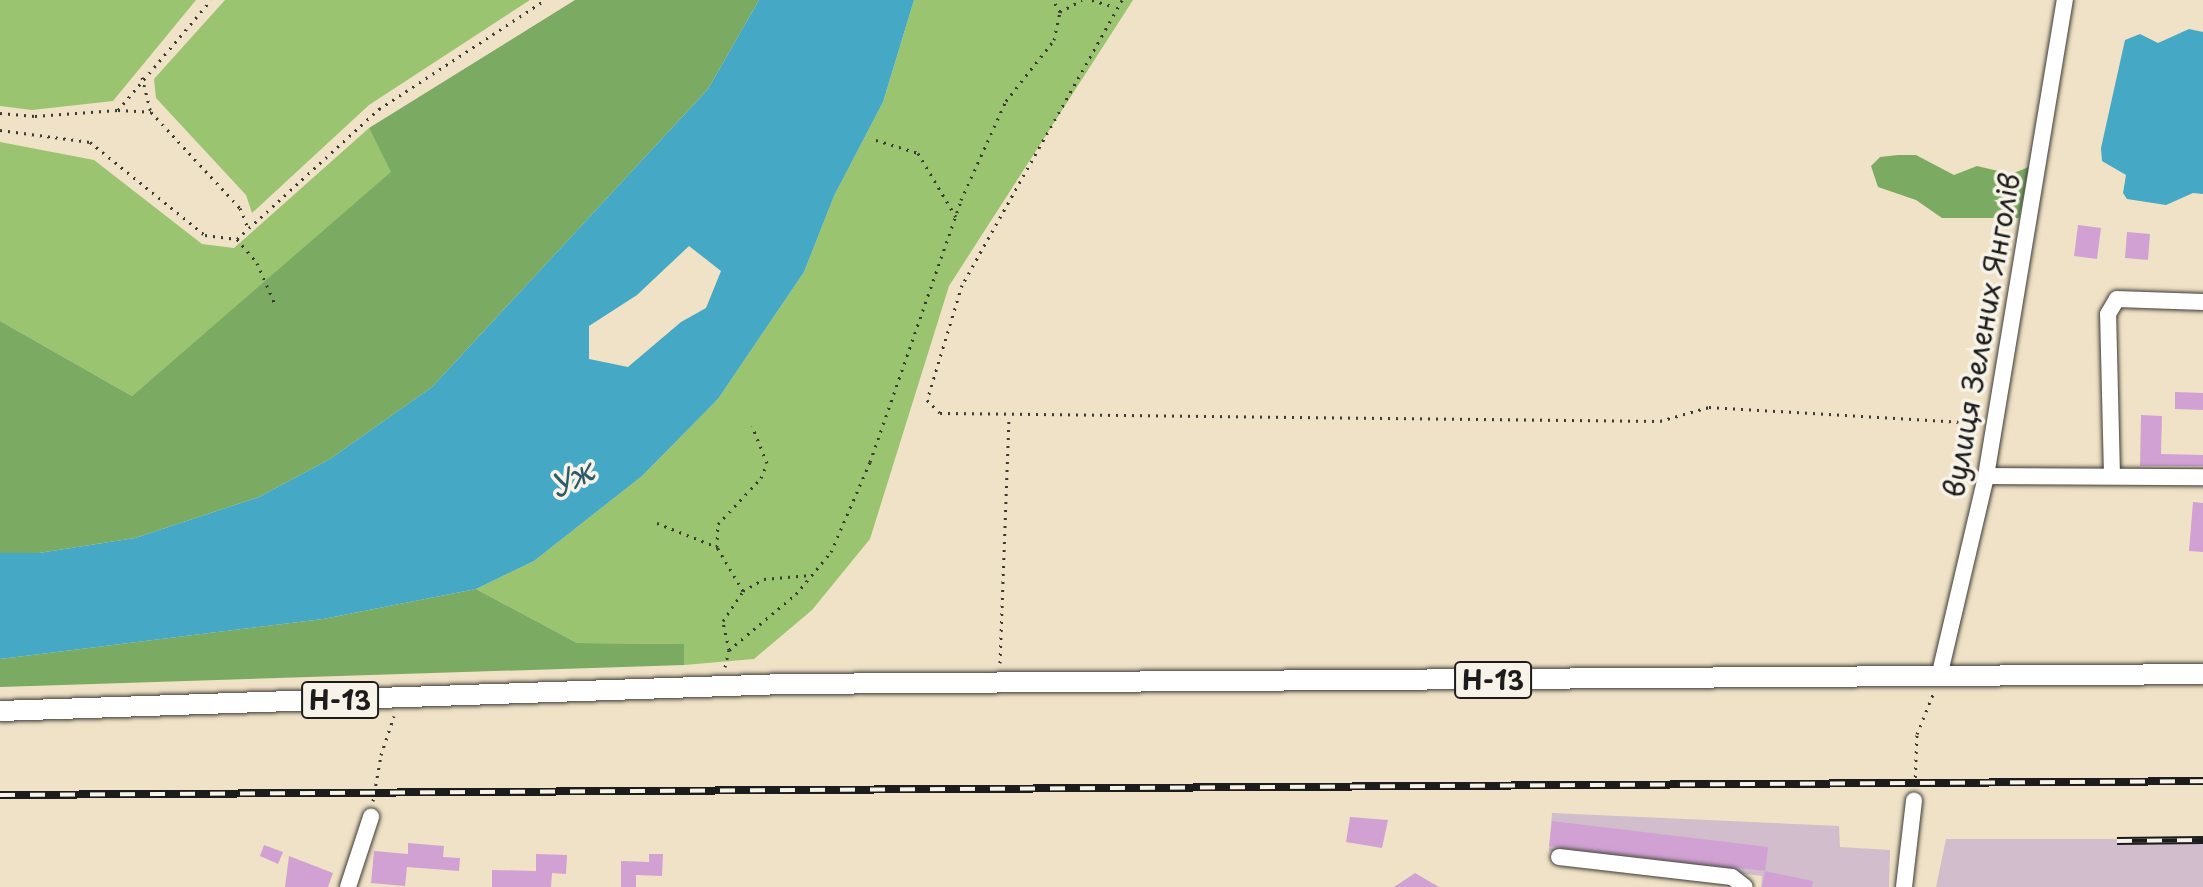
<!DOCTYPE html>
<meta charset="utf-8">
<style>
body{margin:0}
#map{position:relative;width:2203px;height:887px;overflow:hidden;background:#f0e2c6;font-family:"Playpen Sans",sans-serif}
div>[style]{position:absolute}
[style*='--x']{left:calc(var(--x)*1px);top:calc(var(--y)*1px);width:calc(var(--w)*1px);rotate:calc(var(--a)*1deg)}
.industrial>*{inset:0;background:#d1bdcc}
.green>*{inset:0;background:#9ac470}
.forest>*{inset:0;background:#7baa62}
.water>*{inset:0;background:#45a8c5}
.building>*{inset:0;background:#d1a1d3}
.path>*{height:3px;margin-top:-1.5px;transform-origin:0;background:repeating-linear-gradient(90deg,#3c3a36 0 2px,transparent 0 8px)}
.roads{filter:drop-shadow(0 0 2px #3c3a36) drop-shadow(0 0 2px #3c3a36)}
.minor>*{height:16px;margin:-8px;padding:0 8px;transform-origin:8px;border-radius:8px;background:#fff}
.major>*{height:20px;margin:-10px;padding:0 10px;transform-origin:10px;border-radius:10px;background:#fff}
.rail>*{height:8px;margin-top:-4px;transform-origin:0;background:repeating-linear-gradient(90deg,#f7f3e8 0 15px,#1c1c1c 0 30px);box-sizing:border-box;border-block:2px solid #1c1c1c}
span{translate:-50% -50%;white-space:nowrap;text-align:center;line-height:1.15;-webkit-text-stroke:7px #f7f3e8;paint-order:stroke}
.shield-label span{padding:2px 6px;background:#f7f3e8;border:2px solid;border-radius:6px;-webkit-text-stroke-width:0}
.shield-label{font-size:26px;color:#1c1c1c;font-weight:700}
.street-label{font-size:28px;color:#1c1c1c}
.water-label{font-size:30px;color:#2e5b68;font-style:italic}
</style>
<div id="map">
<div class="industrial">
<i style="clip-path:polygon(1552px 813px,1839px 826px,1840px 847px,1890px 850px,1889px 887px,1761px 887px,1762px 876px,1549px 851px)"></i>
<i style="clip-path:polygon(1946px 839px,2203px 839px,2203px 887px,1936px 887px)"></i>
</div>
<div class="green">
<i style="clip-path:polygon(0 0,196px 0,113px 101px,32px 110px,0 106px)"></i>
<i style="clip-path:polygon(225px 0,530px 0,369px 105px,252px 213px,246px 195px,156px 98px,154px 79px)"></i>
<i style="clip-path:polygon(914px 0,1133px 0,949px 286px,870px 539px,812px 610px,754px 659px,684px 665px,683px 644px,577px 643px,476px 589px,534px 561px,642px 476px,718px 399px,804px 272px,834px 196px,883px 102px)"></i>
<i style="clip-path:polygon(369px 128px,392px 172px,132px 396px,0 321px,0 142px,94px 160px,202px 244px,234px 248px)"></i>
</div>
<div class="forest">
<i style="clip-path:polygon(575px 0,759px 0,708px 89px,432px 387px,330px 459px,259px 497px,135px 538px,39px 553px,0 553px,0 321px,132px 396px,391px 172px,369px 128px)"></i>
<i style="clip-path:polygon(1898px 155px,1916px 155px,1954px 175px,1977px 166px,2011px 174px,2029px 167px,2019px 218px,1942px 218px,1916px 200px,1878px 187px,1871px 166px,1880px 157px)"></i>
<i style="clip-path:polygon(476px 589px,577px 643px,684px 644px,684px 665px,0 687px,0 659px,323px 619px)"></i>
</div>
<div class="water">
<i style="clip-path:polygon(evenodd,759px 0,914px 0,883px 102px,834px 196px,804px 272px,718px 399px,642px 476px,534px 561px,476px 589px,323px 619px,0 659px,0 553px,39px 553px,135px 538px,259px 497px,330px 459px,432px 387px,708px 89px,759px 0,689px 246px,721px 271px,706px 308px,681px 322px,628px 367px,589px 359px,589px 326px,637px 295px,689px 246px)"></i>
<i style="clip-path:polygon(2189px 29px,2203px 32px,2203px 194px,2193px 193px,2166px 205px,2127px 199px,2123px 193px,2126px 175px,2102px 161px,2101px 148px,2125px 40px,2140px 34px,2158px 43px)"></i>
</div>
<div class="building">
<i style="clip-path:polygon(2078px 225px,2101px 228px,2097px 259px,2074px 256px)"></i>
<i style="clip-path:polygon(2127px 232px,2150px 234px,2148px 260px,2125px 258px)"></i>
<i style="clip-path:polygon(2175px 392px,2203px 393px,2203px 410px,2175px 409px)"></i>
<i style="clip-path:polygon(2141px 415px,2162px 416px,2161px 454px,2203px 455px,2203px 466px,2140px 466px)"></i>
<i style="clip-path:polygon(2193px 502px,2203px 503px,2203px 552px,2189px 551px)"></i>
<i style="clip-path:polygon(1350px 817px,1388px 820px,1382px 848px,1346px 842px)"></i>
<i style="clip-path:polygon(1552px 821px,1768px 847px,1765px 871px,1549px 846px)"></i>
<i style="clip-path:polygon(408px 843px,444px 846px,443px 857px,460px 858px,459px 871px,407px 867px,405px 886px,371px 883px,374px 851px,408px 854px)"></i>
<i style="clip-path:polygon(264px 845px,283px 852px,278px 864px,260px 856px)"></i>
<i style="clip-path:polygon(536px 854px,567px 855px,566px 874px,552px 873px,551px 887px,492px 887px,492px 870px,536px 871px)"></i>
<i style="clip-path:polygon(649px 854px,663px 854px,662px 876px,636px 875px,636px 887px,621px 887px,621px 861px,649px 862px)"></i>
<i style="clip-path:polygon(289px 856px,333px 873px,328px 887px,285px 887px)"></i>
<i style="clip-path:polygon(1765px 871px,1813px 881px,1812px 887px,1762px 887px)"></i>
<i style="clip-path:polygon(1415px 873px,1439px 887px,1394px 887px)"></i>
</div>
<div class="path">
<i style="--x:1092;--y:0;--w:24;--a:17"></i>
<i style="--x:1122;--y:0;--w:327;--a:119.3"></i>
<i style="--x:962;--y:285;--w:120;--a:106.9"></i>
<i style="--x:927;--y:400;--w:18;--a:45"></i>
<i style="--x:940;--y:413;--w:720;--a:0.64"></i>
<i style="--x:1660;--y:421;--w:51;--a:-15.9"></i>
<i style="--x:1709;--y:407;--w:250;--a:3.4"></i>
<i style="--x:1060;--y:12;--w:25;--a:-29"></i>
<i style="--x:142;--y:77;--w:36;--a:76"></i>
<i style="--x:118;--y:110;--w:33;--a:3"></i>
<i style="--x:151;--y:112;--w:131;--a:47.2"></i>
<i style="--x:240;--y:208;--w:22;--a:68"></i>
<i style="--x:0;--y:113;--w:35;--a:5"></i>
<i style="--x:35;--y:116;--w:83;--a:-4.1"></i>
<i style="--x:118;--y:110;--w:144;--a:-49.8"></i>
<i style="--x:0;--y:130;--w:91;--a:7.6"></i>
<i style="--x:90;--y:142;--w:148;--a:39"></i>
<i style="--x:205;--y:235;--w:32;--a:7"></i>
<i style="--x:237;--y:239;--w:31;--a:50"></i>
<i style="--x:257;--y:263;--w:43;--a:66.4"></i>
<i style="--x:876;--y:140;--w:44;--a:17.2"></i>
<i style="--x:918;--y:153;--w:74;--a:59.3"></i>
<i style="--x:237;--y:239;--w:193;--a:-42.5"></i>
<i style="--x:379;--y:109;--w:199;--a:-33.3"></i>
<i style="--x:657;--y:523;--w:65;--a:21.8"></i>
<i style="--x:743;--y:591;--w:51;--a:-120.6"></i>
<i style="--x:717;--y:547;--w:23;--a:-88"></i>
<i style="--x:718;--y:524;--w:63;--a:-46.9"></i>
<i style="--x:761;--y:478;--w:16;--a:-68"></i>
<i style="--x:767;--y:463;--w:40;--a:-112"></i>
<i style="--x:729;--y:650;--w:30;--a:-102"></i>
<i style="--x:723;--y:621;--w:36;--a:-56"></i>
<i style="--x:743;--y:591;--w:24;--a:-30"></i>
<i style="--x:764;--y:579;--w:46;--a:-5"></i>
<i style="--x:1000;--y:663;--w:244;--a:-87.9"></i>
<i style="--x:725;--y:667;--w:17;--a:-77"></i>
<i style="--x:729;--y:650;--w:87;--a:-39.9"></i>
<i style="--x:796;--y:594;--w:55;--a:-50.2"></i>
<i style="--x:831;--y:552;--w:98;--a:-66.6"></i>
<i style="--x:870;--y:462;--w:277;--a:-70.8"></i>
<i style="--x:961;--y:200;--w:109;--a:-65.6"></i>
<i style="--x:1006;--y:101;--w:78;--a:-51.8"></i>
<i style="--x:1054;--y:40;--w:29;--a:-78"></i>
<i style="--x:1060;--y:12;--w:14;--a:-120"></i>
<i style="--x:1915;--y:785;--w:51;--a:-87.8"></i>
<i style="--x:1917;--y:734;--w:45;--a:-68"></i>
<i style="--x:373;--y:801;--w:47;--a:-80.1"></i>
<i style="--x:381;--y:755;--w:41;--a:-71.6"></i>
</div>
<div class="roads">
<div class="minor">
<i style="--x:2112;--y:475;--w:161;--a:-91.4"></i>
<i style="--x:2108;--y:314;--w:17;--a:-59"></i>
<i style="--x:2117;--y:299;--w:86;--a:2"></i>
<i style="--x:1986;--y:476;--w:217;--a:0.3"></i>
<i style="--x:1939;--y:677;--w:206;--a:-76.8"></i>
<i style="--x:1986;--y:476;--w:483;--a:-80.6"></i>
<i style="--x:1559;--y:857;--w:174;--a:6.6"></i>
<i style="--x:1732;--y:877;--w:16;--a:38"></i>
<i style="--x:348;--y:887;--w:74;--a:-71.8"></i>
<i style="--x:1904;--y:887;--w:87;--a:-83.4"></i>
</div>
<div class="major">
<i style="--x:0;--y:711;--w:783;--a:-1.97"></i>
<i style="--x:783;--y:684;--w:1420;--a:-0.4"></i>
</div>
</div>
<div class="rail">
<i style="--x:0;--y:795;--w:2203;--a:-0.36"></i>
<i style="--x:2117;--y:841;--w:86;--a:-0.7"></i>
</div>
<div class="shield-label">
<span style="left:1493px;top:680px">Н-13</span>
<span style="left:340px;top:700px">Н-13</span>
</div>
<div class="street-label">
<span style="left:1981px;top:335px;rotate:-80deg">вулиця Зелених Янголів</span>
</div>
<div class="water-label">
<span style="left:571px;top:478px;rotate:-28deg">Уж</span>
</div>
</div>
